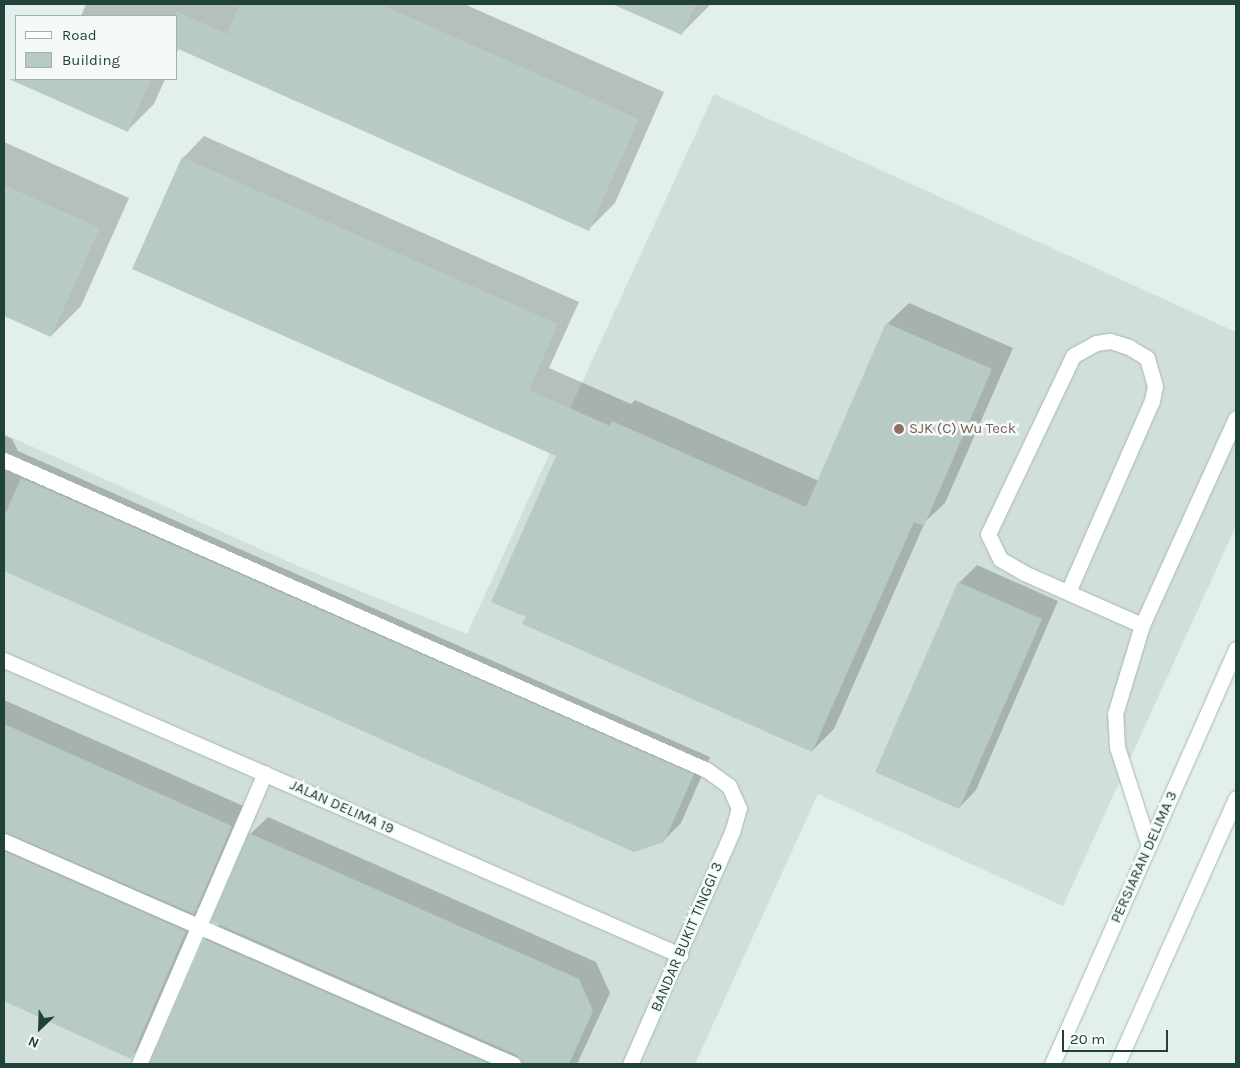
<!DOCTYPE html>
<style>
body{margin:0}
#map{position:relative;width:1240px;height:1068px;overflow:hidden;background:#e3efea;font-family:Karla,sans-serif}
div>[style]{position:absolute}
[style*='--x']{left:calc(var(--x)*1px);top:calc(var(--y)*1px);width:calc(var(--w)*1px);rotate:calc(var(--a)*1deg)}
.built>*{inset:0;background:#d1dfda}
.shadow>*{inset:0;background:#0003}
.building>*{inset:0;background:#b8cac4}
.roads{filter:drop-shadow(0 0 1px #a5b8b2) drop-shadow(0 0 1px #a5b8b2)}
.service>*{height:15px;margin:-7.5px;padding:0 7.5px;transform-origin:7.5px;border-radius:7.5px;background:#fff}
.tertiary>*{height:15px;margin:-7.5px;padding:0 7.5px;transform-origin:7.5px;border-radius:7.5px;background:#fff}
.dots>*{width:14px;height:14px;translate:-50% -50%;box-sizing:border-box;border:2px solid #f5faf8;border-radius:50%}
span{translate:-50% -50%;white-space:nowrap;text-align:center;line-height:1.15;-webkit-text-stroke:5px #f5faf8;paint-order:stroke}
.education-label{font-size:15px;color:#785e54}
.left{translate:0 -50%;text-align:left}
.street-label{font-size:15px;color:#21423c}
.frame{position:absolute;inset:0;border:5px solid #21423c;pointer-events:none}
.legend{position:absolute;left:15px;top:15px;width:162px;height:65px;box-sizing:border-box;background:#f5faf8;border:1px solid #a0b0ad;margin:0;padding:6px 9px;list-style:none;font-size:15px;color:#21423c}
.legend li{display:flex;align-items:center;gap:10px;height:25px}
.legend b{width:25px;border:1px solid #a0b0ad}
.north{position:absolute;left:15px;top:1003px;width:50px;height:50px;-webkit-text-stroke:4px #f5faf8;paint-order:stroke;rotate:204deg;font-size:14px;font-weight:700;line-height:20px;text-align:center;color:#21423c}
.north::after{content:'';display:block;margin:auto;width:18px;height:22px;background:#21423c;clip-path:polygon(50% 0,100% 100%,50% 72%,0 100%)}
.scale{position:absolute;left:1062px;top:1030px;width:106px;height:22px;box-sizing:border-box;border:2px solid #21423c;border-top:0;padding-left:6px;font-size:15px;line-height:18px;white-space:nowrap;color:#21423c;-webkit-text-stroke:4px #f5faf8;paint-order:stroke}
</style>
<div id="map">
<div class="built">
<i style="clip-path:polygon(714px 94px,1236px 332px,1236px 526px,1063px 906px,818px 794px,695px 1064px,4px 1064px,4px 434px,300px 567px,467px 634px)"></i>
</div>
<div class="shadow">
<i style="clip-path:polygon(86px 4px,464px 4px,664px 92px,615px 203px,589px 229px,179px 48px,176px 54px,176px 16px,81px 16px)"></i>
<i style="clip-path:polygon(615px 4px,711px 4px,682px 33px)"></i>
<i style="clip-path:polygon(53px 79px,165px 79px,154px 104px,128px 130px,46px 94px)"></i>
<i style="clip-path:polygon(204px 136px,579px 302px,549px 368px,631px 404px,635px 400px,819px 481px,887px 324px,909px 303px,1013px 348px,945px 503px,925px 522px,834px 729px,812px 751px,527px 616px,557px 455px,183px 158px)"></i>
<i style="clip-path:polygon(4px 142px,129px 198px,81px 306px,51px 336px,4px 315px)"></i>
<i style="clip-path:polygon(4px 435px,12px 439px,18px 451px,710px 757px,681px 823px,663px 841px,634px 850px,4px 569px)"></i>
<i style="clip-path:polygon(977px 565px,1058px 601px,976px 790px,959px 808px,959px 583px)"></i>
<i style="clip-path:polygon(4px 700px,248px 808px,211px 895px,196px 910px,203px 914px,149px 1039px,131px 1056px,4px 999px)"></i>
<i style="clip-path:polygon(268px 817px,596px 962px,610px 993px,577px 1064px,150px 1064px,205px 939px,220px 924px,250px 834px)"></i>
</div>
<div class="building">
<i style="clip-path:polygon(240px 4px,380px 4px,639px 119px,589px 231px,176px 48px,176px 11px,227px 34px)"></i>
<i style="clip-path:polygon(612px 4px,696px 4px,682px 35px)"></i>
<i style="clip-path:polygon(9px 79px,151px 79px,128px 132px)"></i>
<i style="clip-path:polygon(182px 157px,558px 324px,529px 390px,610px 426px,612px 421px,806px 507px,886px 323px,992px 369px,924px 526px,914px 522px,812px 752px,522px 624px,526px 617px,491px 602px,556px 456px,132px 269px)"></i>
<i style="clip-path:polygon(4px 185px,100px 228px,51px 337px,4px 316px)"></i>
<i style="clip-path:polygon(21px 478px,694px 774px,664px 842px,634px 852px,4px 571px,4px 517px)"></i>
<i style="clip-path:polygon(958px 582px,1042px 619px,959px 809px,875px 772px)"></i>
<i style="clip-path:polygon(4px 724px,232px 826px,194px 914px,4px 832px)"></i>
<i style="clip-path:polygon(249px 833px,579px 979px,593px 1011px,569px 1064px,522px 1064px,517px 1055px,211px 921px)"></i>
<i style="clip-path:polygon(4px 851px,186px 931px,131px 1059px,4px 1001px)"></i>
<i style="clip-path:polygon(204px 939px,490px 1064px,149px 1064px)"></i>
</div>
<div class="roads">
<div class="service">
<i style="--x:4;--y:460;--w:768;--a:23.8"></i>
<i style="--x:707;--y:770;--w:27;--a:36"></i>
<i style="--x:729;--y:786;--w:24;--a:66"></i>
<i style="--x:739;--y:808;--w:25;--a:106"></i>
<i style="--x:732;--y:832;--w:253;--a:113.7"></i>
<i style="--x:1068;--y:592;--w:209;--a:-66.3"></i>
<i style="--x:1152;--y:401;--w:15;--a:-79"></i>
<i style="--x:1155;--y:386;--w:29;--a:-106"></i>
<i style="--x:1147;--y:358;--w:21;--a:-149"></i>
<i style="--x:1129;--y:347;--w:20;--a:-162"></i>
<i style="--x:1110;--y:341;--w:14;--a:172"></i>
<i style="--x:1096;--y:343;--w:26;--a:151"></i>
<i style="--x:1073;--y:356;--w:197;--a:115.5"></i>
<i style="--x:988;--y:534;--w:28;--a:64"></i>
<i style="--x:1000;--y:559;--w:28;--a:30"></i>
<i style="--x:1024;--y:573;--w:129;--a:23.8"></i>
<i style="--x:4;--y:660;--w:738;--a:23.58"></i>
<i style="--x:4;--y:841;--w:556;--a:23.66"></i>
<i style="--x:1149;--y:846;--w:104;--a:-107.9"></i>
<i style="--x:1117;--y:747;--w:33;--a:-93"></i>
<i style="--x:1115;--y:714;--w:93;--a:-73.1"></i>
<i style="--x:1142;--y:625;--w:227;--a:-65.6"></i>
<i style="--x:139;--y:1064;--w:317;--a:-66.6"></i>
</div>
<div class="tertiary">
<i style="--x:1052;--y:1064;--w:454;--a:-66.1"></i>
<i style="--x:1117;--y:1064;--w:291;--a:-65.9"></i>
</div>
</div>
<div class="dots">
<i style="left:899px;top:429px;background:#8d6e63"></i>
</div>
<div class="education-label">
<span class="left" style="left:909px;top:429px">SJK (C) Wu Teck</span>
</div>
<div class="street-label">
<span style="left:342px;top:807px;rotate:24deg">JALAN DELIMA 19</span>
<span style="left:1144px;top:857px;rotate:-66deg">PERSIARAN DELIMA 3</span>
<span style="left:687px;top:937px;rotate:-67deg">BANDAR BUKIT TINGGI 3</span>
</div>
<div class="frame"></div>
<ul class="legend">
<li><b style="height:6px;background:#fff"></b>Road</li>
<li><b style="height:14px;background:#b8cac4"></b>Building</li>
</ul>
<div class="north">N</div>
<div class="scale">20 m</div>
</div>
